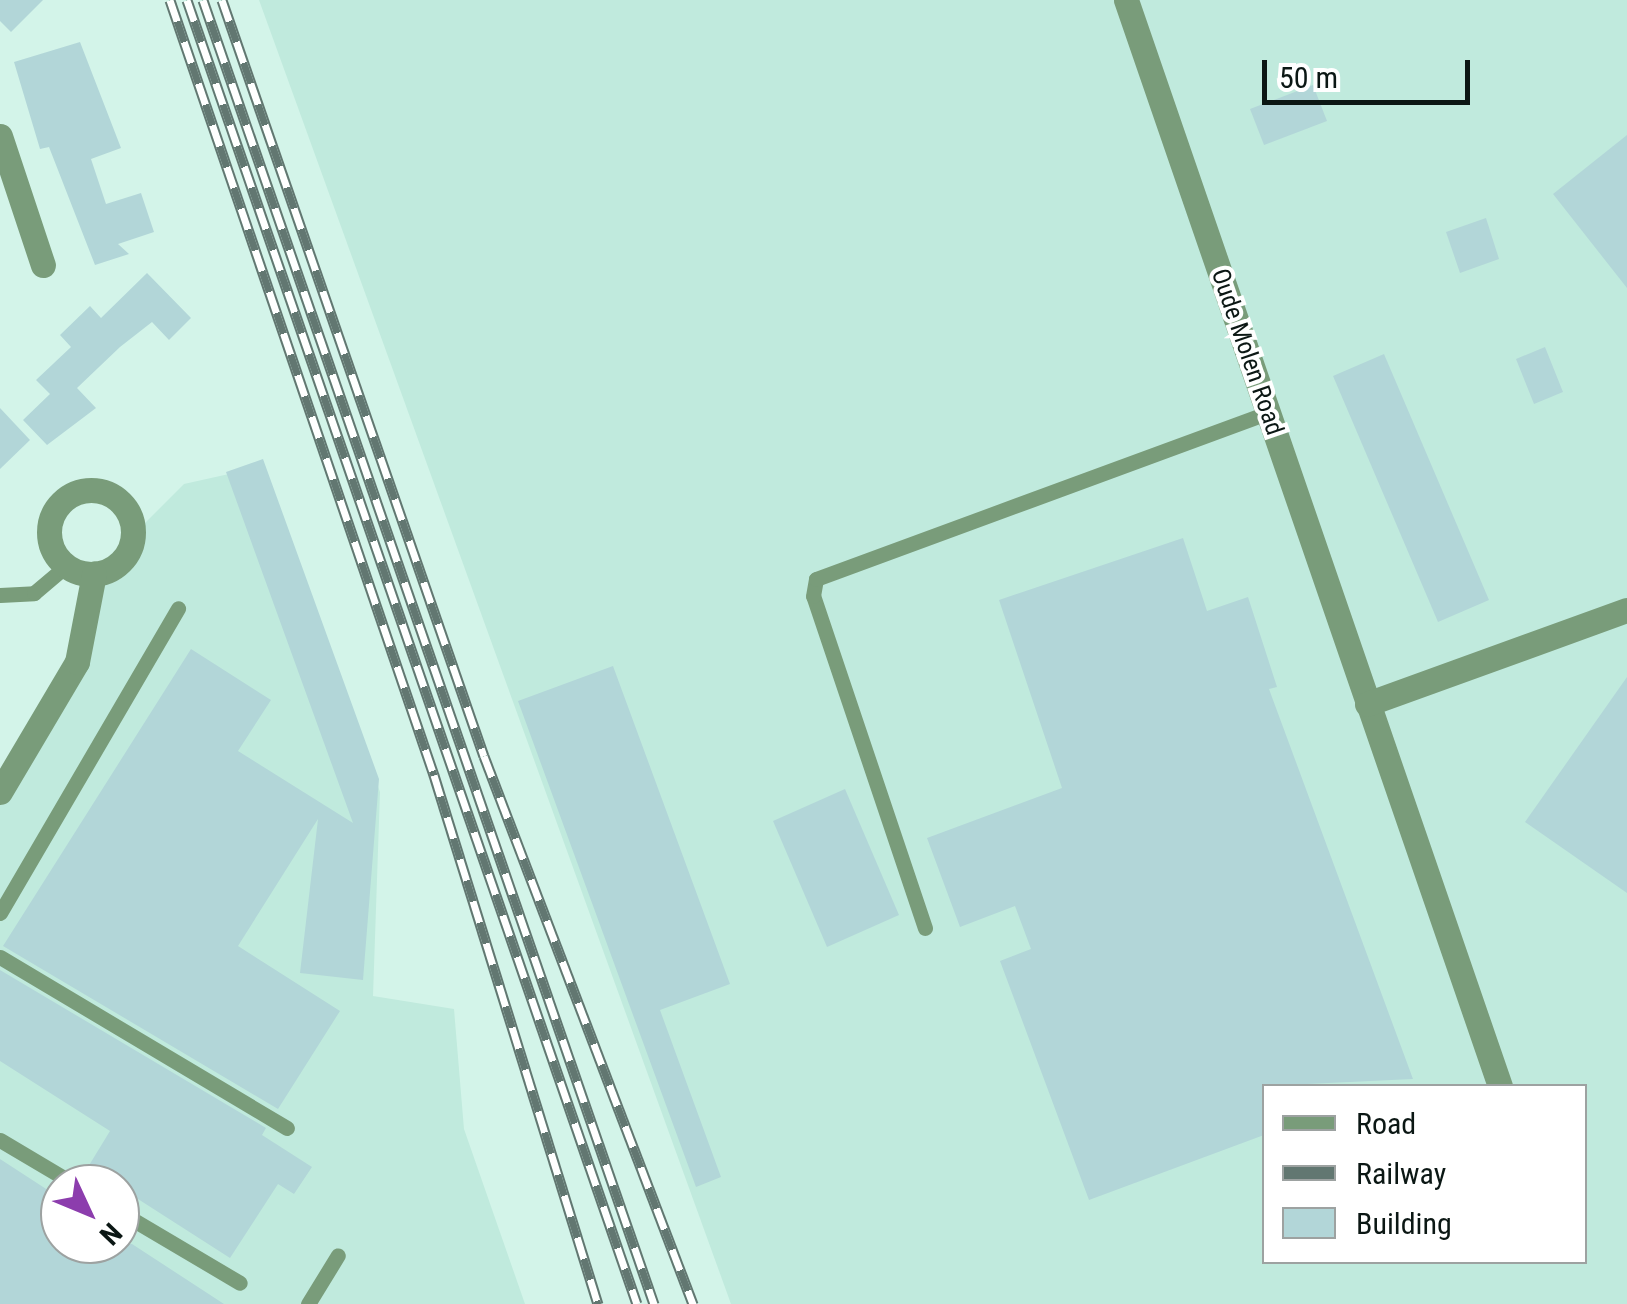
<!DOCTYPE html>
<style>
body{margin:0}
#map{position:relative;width:1627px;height:1304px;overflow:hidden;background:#d3f4e9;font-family:"Roboto Condensed",sans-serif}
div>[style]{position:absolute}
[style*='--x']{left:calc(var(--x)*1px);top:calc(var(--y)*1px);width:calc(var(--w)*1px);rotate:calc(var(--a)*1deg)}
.built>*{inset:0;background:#c0eadd}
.building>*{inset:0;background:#b2d6d8}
.service>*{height:15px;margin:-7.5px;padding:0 7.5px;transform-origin:7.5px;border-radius:7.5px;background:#799c7a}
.minor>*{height:25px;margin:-12.5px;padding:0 12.5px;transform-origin:12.5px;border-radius:12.5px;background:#799c7a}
.minor>.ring{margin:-12.5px;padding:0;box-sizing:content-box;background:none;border:25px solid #799c7a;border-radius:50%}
.rail>*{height:11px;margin-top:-5.5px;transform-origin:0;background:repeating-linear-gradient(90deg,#fff 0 22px,#627771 0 44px);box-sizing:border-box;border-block:2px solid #627771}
span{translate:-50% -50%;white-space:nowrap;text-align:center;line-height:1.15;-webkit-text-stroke:8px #fff;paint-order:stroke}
.street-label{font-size:25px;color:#0b1714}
.legend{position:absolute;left:1262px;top:1084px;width:325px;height:180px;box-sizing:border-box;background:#fff;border:2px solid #9da2a1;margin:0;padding:12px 18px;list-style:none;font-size:30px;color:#0b1714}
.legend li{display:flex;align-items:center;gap:20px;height:50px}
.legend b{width:50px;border:2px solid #9da2a1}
.north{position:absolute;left:40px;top:1164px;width:100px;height:100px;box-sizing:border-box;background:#fff;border:2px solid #9da2a1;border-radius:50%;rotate:134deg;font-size:28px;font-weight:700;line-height:40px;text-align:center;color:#0b1714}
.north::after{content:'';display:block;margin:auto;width:35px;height:45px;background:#8c3dad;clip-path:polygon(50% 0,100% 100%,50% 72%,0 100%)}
.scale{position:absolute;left:1262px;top:60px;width:208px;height:45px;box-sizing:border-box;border:5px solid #0b1714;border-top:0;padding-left:12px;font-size:30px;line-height:35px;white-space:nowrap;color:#0b1714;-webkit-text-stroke:8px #fff;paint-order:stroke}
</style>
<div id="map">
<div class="built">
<i style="clip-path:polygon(evenodd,259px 0,1627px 0,1627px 1304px,731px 1304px,259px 0,1264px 1086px,1584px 1086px,1584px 1262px,1264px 1262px,1264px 1086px)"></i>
<i style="clip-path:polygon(evenodd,265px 466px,380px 792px,373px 996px,454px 1009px,464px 1129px,525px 1304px,0 1304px,0 792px,77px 662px,94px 574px,184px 484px,265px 466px,60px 1184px,120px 1184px,120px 1244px,60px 1244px,60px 1184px)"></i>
</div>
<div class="building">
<i style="clip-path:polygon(0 0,43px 0,11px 32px,0 21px)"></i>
<i style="clip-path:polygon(80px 42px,121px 148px,91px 159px,106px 204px,141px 193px,154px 232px,118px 244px,129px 254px,95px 265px,49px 147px,40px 149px,14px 62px)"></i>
<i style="clip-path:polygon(1313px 85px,1327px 121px,1264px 145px,1250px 109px)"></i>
<i style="clip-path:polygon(1627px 135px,1627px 288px,1553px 194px)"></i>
<i style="clip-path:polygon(1486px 218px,1499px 259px,1460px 273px,1446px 232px)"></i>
<i style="clip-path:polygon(147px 273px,191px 318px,169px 340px,152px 322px,120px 347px,77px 388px,96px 408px,47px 445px,23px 420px,50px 394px,36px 380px,71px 347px,60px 335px,90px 306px,101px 318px)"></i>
<i style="clip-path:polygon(1545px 347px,1563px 392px,1534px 404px,1516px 359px)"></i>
<i style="clip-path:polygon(1384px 354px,1489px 600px,1438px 622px,1333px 376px)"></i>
<i style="clip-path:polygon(0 408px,30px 440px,0 469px)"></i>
<i style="clip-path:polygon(263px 459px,379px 779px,363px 980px,300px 973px,318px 819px,238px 946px,340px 1011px,278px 1109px,3px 946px,191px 649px,271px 700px,238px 751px,353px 823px,226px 472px)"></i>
<i style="clip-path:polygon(1183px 538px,1207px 611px,1248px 597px,1277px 687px,1269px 689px,1413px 1079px,1264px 1086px,1264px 1135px,1089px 1200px,1000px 961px,1031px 949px,1015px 906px,960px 927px,927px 838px,1062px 788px,999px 600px)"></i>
<i style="clip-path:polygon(613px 666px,730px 984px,660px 1010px,721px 1177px,696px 1187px,518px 701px)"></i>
<i style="clip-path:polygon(1627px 677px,1627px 893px,1525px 822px)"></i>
<i style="clip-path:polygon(845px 789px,899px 915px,827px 947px,773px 821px)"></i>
<i style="clip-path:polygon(0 970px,266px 1128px,262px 1135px,312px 1167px,294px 1194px,278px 1184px,230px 1258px,88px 1167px,110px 1131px,0 1061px)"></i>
<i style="clip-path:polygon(0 1159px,60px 1198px,60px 1244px,132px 1244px,224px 1304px,0 1304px)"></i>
</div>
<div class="service">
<i style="--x:0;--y:595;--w:34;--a:-3"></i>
<i style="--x:34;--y:593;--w:42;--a:-40.2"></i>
<i style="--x:0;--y:913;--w:353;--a:-59.7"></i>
<i style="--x:925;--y:928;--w:350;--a:-108.6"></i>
<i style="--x:813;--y:596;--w:17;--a:-80"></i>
<i style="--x:816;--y:579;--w:482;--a:-20.2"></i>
<i style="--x:0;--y:957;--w:334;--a:30.8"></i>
<i style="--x:0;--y:1140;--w:86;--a:30.7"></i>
<i style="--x:120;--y:1212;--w:139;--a:30.6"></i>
<i style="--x:308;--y:1304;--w:57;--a:-58.5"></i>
</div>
<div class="minor">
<i style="--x:1126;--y:0;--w:1149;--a:71"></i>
<i style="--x:0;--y:136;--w:136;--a:71.6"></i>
<i class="ring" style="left:49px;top:490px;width:59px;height:59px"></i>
<i style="--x:1367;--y:704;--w:276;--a:-19.9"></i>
<i style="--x:0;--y:792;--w:151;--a:-59.4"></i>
<i style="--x:77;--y:662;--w:90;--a:-79.1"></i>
</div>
<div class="rail">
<i style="--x:170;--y:0;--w:819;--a:71.19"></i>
<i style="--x:434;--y:775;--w:554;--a:72.78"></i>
<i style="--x:187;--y:0;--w:1379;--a:70.96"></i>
<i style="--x:203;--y:0;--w:1380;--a:70.92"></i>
<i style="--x:222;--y:0;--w:800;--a:70.89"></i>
<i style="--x:484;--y:756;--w:587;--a:69.12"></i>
</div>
<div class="street-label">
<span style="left:1247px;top:352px;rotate:71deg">Oude Molen Road</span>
</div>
<ul class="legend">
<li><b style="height:12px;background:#799c7a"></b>Road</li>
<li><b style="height:12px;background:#627771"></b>Railway</li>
<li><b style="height:28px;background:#b2d6d8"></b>Building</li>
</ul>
<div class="north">N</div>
<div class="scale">50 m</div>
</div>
